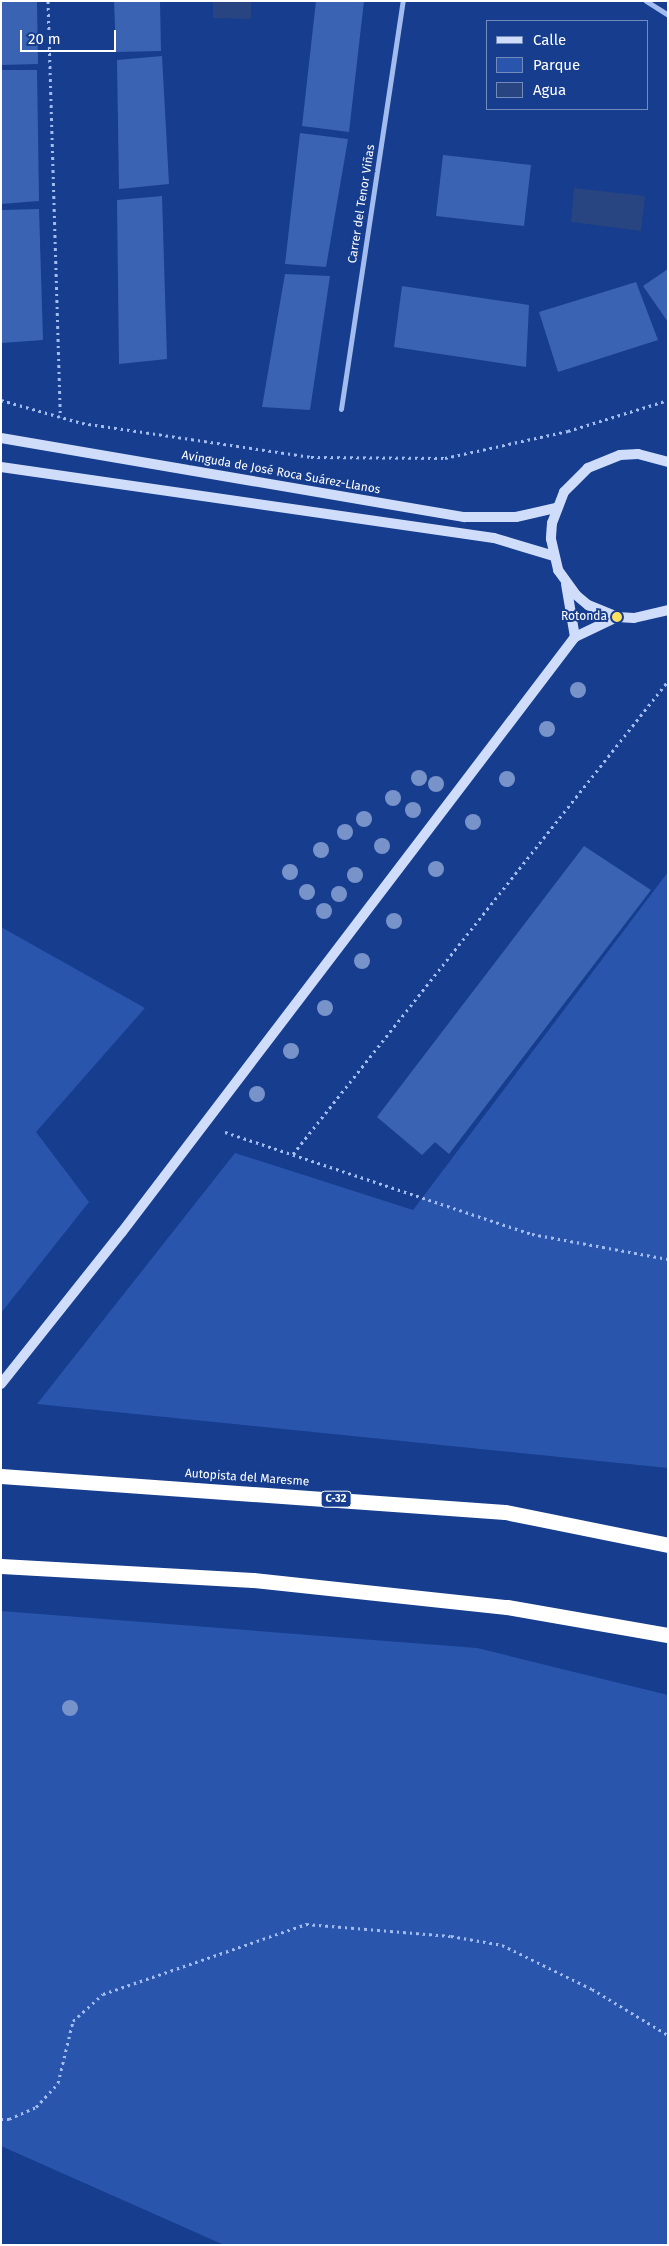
<!DOCTYPE html>
<meta charset="utf-8">
<style>
body{margin:0}
#map{position:relative;width:669px;height:2246px;overflow:hidden;background:#163d8e;font-family:"Fira Sans",sans-serif}
div>[style]{position:absolute}
[style*='--x']{left:calc(var(--x)*1px);top:calc(var(--y)*1px);width:calc(var(--w)*1px);rotate:calc(var(--a)*1deg)}
.green>*{inset:0;background:#2955ac}
.water>*{inset:0;background:#284581}
.building>*{inset:0;background:#3b63b4}
.path>*{height:3px;margin-top:-1.5px;transform-origin:0;background:repeating-linear-gradient(90deg,#a2bcef 0 2.5px,transparent 0 6.5px)}
.street>*{height:5px;margin:-2.5px;padding:0 2.5px;transform-origin:2.5px;border-radius:2.5px;background:#a2bcef}
.secondary>*{height:10px;margin:-5px;padding:0 5px;transform-origin:5px;border-radius:5px;background:#cfddfb}
.highway>*{height:15px;margin:-7.5px;padding:0 7.5px;transform-origin:7.5px;border-radius:7.5px;background:#fff}
.trees>*{width:16px;height:16px;margin:-8px;border-radius:50%;background:#7893ca}
.dots>*{width:14px;height:14px;translate:-50% -50%;box-sizing:border-box;border:2px solid #163d8e;border-radius:50%}
span{translate:-50% -50%;white-space:nowrap;text-align:center;line-height:1.15;-webkit-text-stroke:4px #163d8e;paint-order:stroke}
.shield-label span{padding:1px 4px;background:#163d8e;border:1px solid;border-radius:4px;-webkit-text-stroke-width:0}
.shield-label{font-size:11px;color:#fff;font-weight:700}
.street-label{font-size:12px;color:#fff}
.poi-label{font-size:12px;color:#fff}
.right{translate:-100% -50%;text-align:right}
.frame{position:absolute;inset:0;border:2px solid #fff;pointer-events:none}
.legend{position:absolute;left:486px;top:20px;width:162px;height:90px;box-sizing:border-box;background:#163d8e;border:1px solid #738bbb;margin:0;padding:6px 9px;list-style:none;font-size:15px;color:#fff}
.legend li{display:flex;align-items:center;gap:10px;height:25px}
.legend b{width:25px;border:1px solid #738bbb}
.scale{position:absolute;left:20px;top:30px;width:96px;height:22px;box-sizing:border-box;border:2px solid #fff;border-top:0;padding-left:6px;font-size:15px;line-height:18px;white-space:nowrap;color:#fff;-webkit-text-stroke:4px #163d8e;paint-order:stroke}
</style>
<div id="map">
<div class="green">
<i style="clip-path:polygon(668px 872px,668px 1468px,37px 1404px,235px 1153px,413px 1210px)"></i>
<i style="clip-path:polygon(1px 927px,145px 1008px,36px 1132px,89px 1202px,1px 1313px)"></i>
<i style="clip-path:polygon(1px 1611px,477px 1648px,668px 1695px,668px 2245px,224px 2245px,1px 2146px)"></i>
</div>
<div class="water">
<i style="clip-path:polygon(213px 1px,251px 1px,251px 19px,213px 18px)"></i>
<i style="clip-path:polygon(574px 188px,645px 196px,641px 231px,571px 222px)"></i>
</div>
<div class="building">
<i style="clip-path:polygon(1px 1px,37px 1px,38px 64px,1px 65px)"></i>
<i style="clip-path:polygon(114px 1px,160px 1px,161px 51px,116px 52px)"></i>
<i style="clip-path:polygon(316px 1px,364px 1px,349px 132px,302px 126px)"></i>
<i style="clip-path:polygon(162px 56px,169px 184px,119px 189px,117px 60px)"></i>
<i style="clip-path:polygon(1px 70px,37px 70px,39px 201px,1px 204px)"></i>
<i style="clip-path:polygon(300px 133px,348px 139px,326px 267px,285px 264px)"></i>
<i style="clip-path:polygon(443px 155px,531px 165px,524px 226px,436px 216px)"></i>
<i style="clip-path:polygon(162px 196px,167px 359px,119px 364px,117px 200px)"></i>
<i style="clip-path:polygon(39px 209px,43px 340px,1px 343px,1px 210px)"></i>
<i style="clip-path:polygon(668px 269px,668px 322px,643px 286px)"></i>
<i style="clip-path:polygon(285px 274px,330px 276px,310px 410px,262px 407px)"></i>
<i style="clip-path:polygon(636px 282px,658px 340px,558px 372px,539px 312px)"></i>
<i style="clip-path:polygon(402px 286px,529px 305px,526px 367px,394px 347px)"></i>
<i style="clip-path:polygon(584px 846px,651px 890px,449px 1154px,435px 1142px,422px 1155px,377px 1117px)"></i>
</div>
<div class="path">
<i style="--x:48;--y:1;--w:416;--a:88.3"></i>
<i style="--x:1;--y:400;--w:84;--a:15.9"></i>
<i style="--x:82;--y:423;--w:232;--a:8.4"></i>
<i style="--x:311;--y:457;--w:134;--a:0.4"></i>
<i style="--x:445;--y:458;--w:126;--a:-12.4"></i>
<i style="--x:568;--y:431;--w:105;--a:-17.2"></i>
<i style="--x:225;--y:1132;--w:324;--a:18.4"></i>
<i style="--x:532;--y:1234;--w:138;--a:10.4"></i>
<i style="--x:293;--y:1154;--w:604;--a:-51.59"></i>
<i style="--x:1;--y:2119;--w:8;--a:0"></i>
<i style="--x:9;--y:2119;--w:30;--a:-24"></i>
<i style="--x:36;--y:2107;--w:33;--a:-47"></i>
<i style="--x:58;--y:2083;--w:64;--a:-76.4"></i>
<i style="--x:73;--y:2021;--w:40;--a:-42"></i>
<i style="--x:103;--y:1994;--w:215;--a:-19"></i>
<i style="--x:306;--y:1924;--w:145;--a:4.7"></i>
<i style="--x:451;--y:1936;--w:52;--a:10"></i>
<i style="--x:502;--y:1945;--w:100;--a:26.1"></i>
<i style="--x:592;--y:1989;--w:89;--a:31.2"></i>
</div>
<div class="street">
<i style="--x:646;--y:1;--w:26;--a:32"></i>
<i style="--x:341;--y:409;--w:413;--a:-81.4"></i>
</div>
<div class="secondary">
<i style="--x:1;--y:438;--w:470;--a:9.7"></i>
<i style="--x:464;--y:517;--w:52;--a:0"></i>
<i style="--x:516;--y:517;--w:41;--a:-12.7"></i>
<i style="--x:668;--y:462;--w:31;--a:-165"></i>
<i style="--x:638;--y:454;--w:18;--a:177"></i>
<i style="--x:620;--y:455;--w:35;--a:158"></i>
<i style="--x:588;--y:468;--w:34;--a:135"></i>
<i style="--x:564;--y:492;--w:33;--a:111"></i>
<i style="--x:552;--y:523;--w:16;--a:94"></i>
<i style="--x:551;--y:539;--w:32;--a:77"></i>
<i style="--x:558;--y:570;--w:31;--a:54"></i>
<i style="--x:576;--y:595;--w:16;--a:40"></i>
<i style="--x:588;--y:605;--w:31;--a:22"></i>
<i style="--x:617;--y:617;--w:17;--a:3"></i>
<i style="--x:634;--y:618;--w:35;--a:-13"></i>
<i style="--x:1;--y:467;--w:498;--a:8.2"></i>
<i style="--x:494;--y:538;--w:63;--a:16.7"></i>
<i style="--x:566;--y:584;--w:54;--a:80.4"></i>
<i style="--x:1;--y:1384;--w:194;--a:-51.5"></i>
<i style="--x:122;--y:1232;--w:748;--a:-52.72"></i>
<i style="--x:575;--y:637;--w:47;--a:-25.5"></i>
</div>
<div class="highway">
<i style="--x:1;--y:1476;--w:505;--a:4.09"></i>
<i style="--x:505;--y:1512;--w:166;--a:11.4"></i>
<i style="--x:1;--y:1566;--w:252;--a:3.2"></i>
<i style="--x:253;--y:1580;--w:255;--a:6.1"></i>
<i style="--x:507;--y:1607;--w:163;--a:9.9"></i>
</div>
<div class="trees">
<i style="left:578px;top:690px"></i>
<i style="left:547px;top:729px"></i>
<i style="left:419px;top:778px"></i>
<i style="left:507px;top:779px"></i>
<i style="left:436px;top:784px"></i>
<i style="left:393px;top:798px"></i>
<i style="left:413px;top:810px"></i>
<i style="left:364px;top:819px"></i>
<i style="left:473px;top:822px"></i>
<i style="left:345px;top:832px"></i>
<i style="left:382px;top:846px"></i>
<i style="left:321px;top:850px"></i>
<i style="left:436px;top:869px"></i>
<i style="left:290px;top:872px"></i>
<i style="left:355px;top:875px"></i>
<i style="left:307px;top:892px"></i>
<i style="left:339px;top:894px"></i>
<i style="left:324px;top:911px"></i>
<i style="left:394px;top:921px"></i>
<i style="left:362px;top:961px"></i>
<i style="left:325px;top:1008px"></i>
<i style="left:291px;top:1051px"></i>
<i style="left:257px;top:1094px"></i>
<i style="left:70px;top:1708px"></i>
</div>
<div class="dots">
<i style="left:617px;top:617px;background:#ffe260"></i>
</div>
<div class="shield-label">
<span style="left:336px;top:1499px">C-32</span>
</div>
<div class="street-label">
<span style="left:362px;top:204px;rotate:-81deg">Carrer del Tenor Viñas</span>
<span style="left:281px;top:473px;rotate:10deg">Avinguda de José Roca Suárez-Llanos</span>
<span style="left:247px;top:1478px;rotate:4deg">Autopista del Maresme</span>
</div>
<div class="poi-label">
<span class="right" style="left:607px;top:617px">Rotonda</span>
</div>
<div class="frame"></div>
<ul class="legend">
<li><b style="height:6px;background:#cfddfb"></b>Calle</li>
<li><b style="height:14px;background:#2955ac"></b>Parque</li>
<li><b style="height:14px;background:#284581"></b>Agua</li>
</ul>
<div class="scale">20 m</div>
</div>
